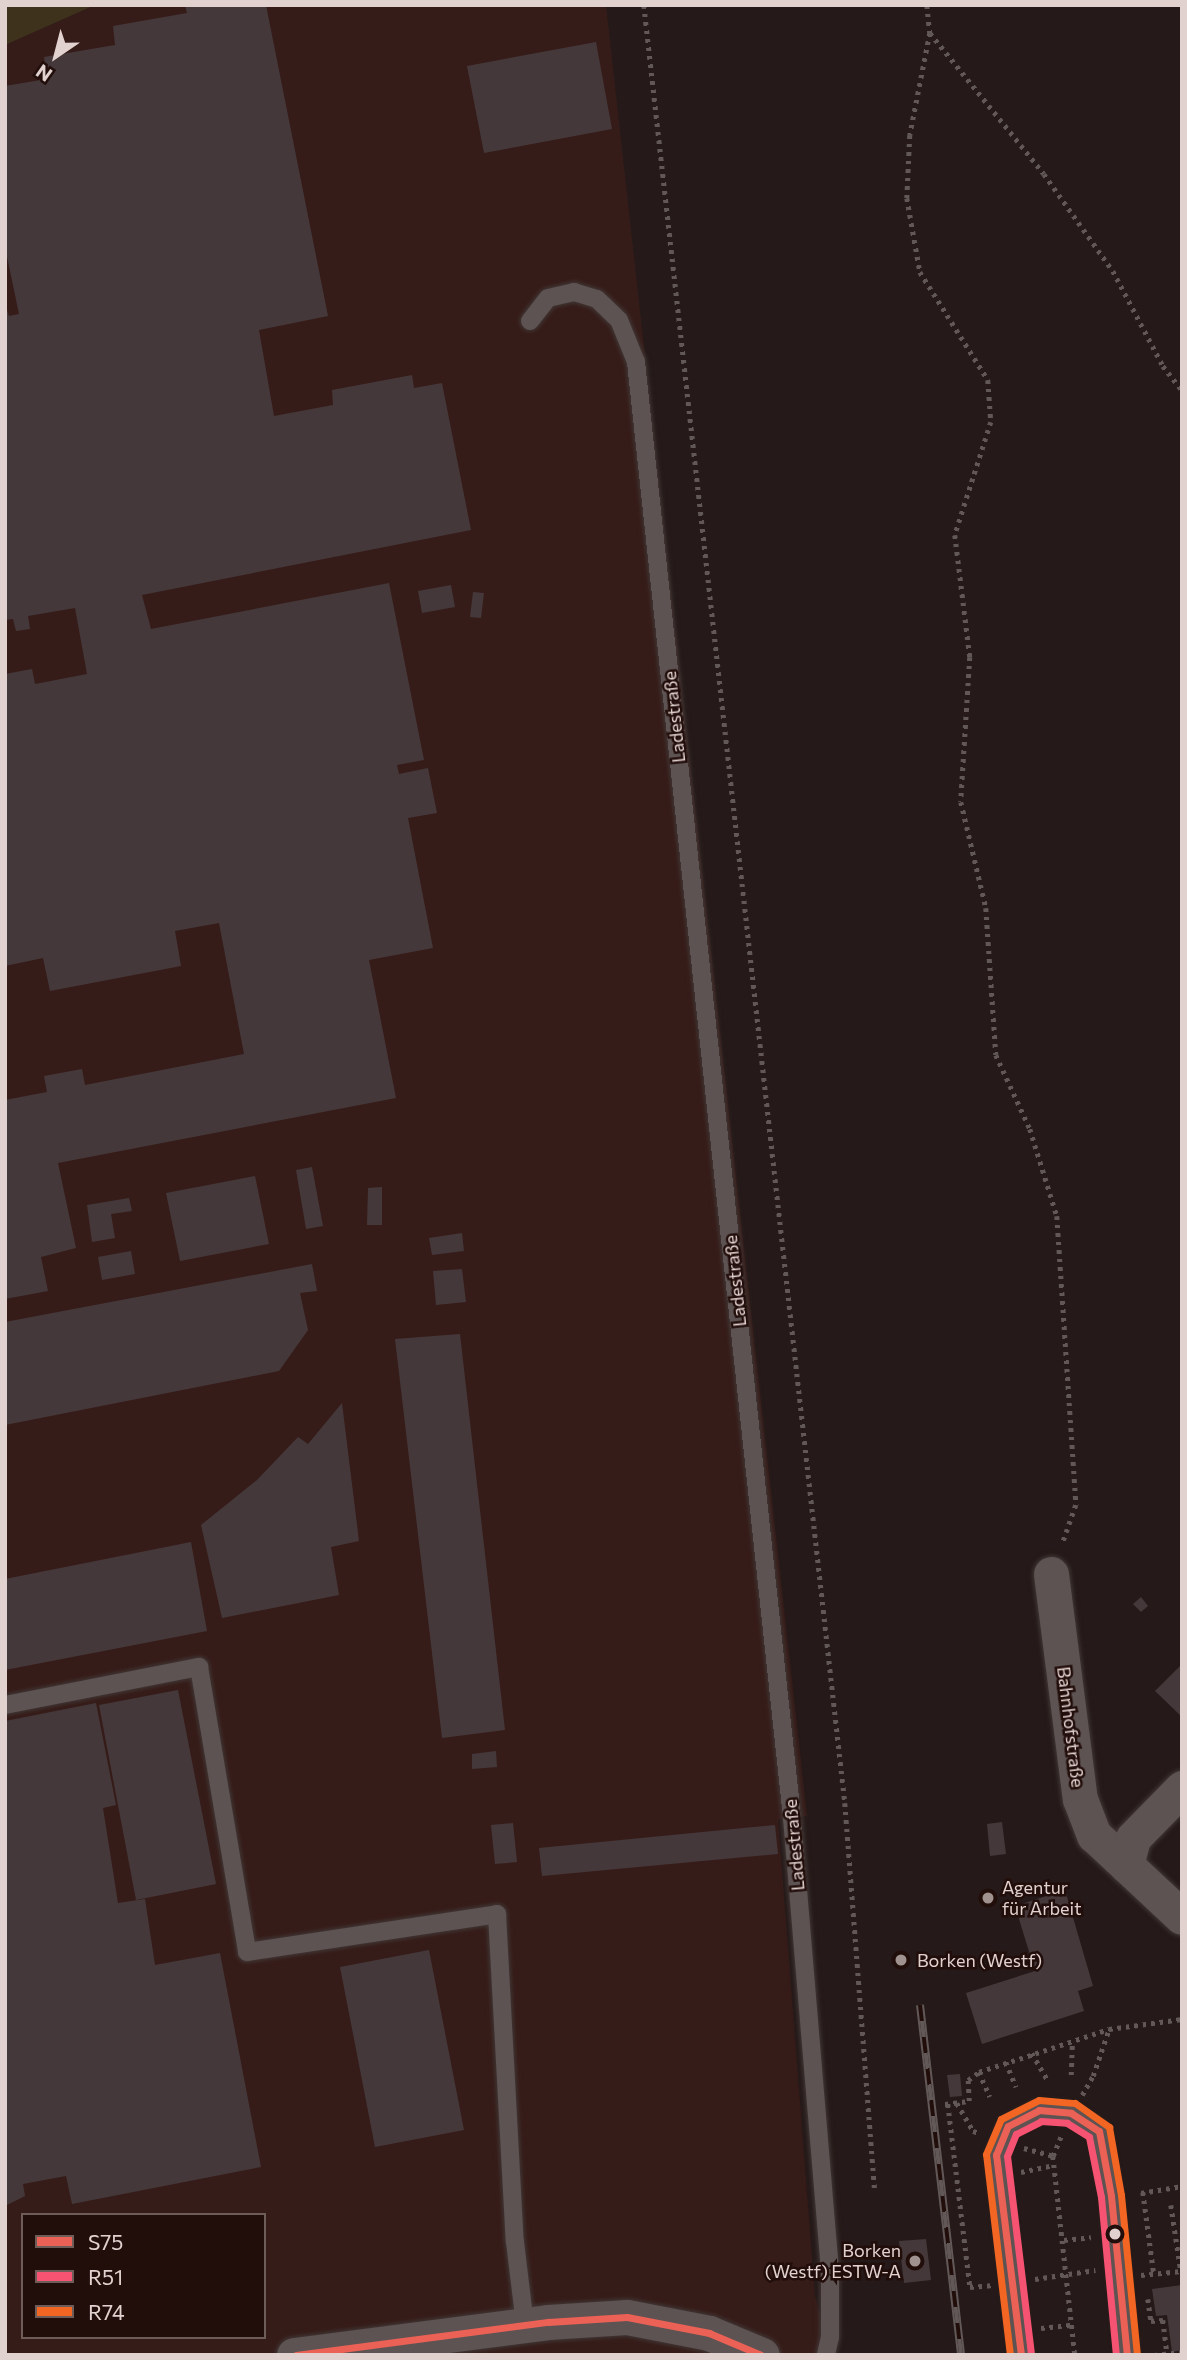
<!DOCTYPE html>
<meta charset="utf-8">
<style>
body{margin:0}
#map{position:relative;width:1187px;height:2360px;overflow:hidden;background:#251a19;font-family:Commissioner,sans-serif}
div>[style]{position:absolute}
[style*='--x']{left:calc(var(--x)*1px);top:calc(var(--y)*1px);width:calc(var(--w)*1px);rotate:calc(var(--a)*1deg)}
.built>*{inset:0;background:#361c19}
.green>*{inset:0;background:#3e321d}
.building>*{inset:0;background:#45383a}
.path>*{height:4.5px;margin-top:-2.25px;transform-origin:0;background:repeating-linear-gradient(90deg,#615857 0 3.5px,transparent 0 8.5px)}
.roads{filter:drop-shadow(0 0 2px #403735) drop-shadow(0 0 2px #403735)}
.lane>*{height:18px;margin:-9px;padding:0 9px;transform-origin:9px;border-radius:9px;background:#5d5352}
.street>*{height:35px;margin:-17.5px;padding:0 17.5px;transform-origin:17.5px;border-radius:17.5px;background:#5d5352}
.rail>*{height:8px;margin-top:-4px;transform-origin:0;background:repeating-linear-gradient(90deg,#210d0a 0 16px,#615857 0 32px);box-sizing:border-box;border-block:2px solid #615857}
.bus-1>*{height:7px;margin:-3.5px;padding:0 3.5px;transform-origin:3.5px;border-radius:3.5px;background:#eb6156}
.bus-2>*{height:7px;margin:-3.5px;padding:0 3.5px;transform-origin:3.5px;border-radius:3.5px;background:#f65372}
.bus-3>*{height:7px;margin:-3.5px;padding:0 3.5px;transform-origin:3.5px;border-radius:3.5px;background:#f26522}
.dots>*{width:19px;height:19px;translate:-50% -50%;box-sizing:border-box;border:4px solid #210d0a;border-radius:50%}
span{translate:-50% -50%;white-space:nowrap;text-align:center;line-height:1.15;-webkit-text-stroke:5px #210d0a;paint-order:stroke}
.street-label{font-size:18px;color:#e1d2cf}
.poi-label{font-size:18px;color:#e1d2cf}
.left{translate:0 -50%;text-align:left}
.right{translate:-100% -50%;text-align:right}
.frame{position:absolute;inset:0;border:7px solid #e1d2cf;pointer-events:none}
.legend{position:absolute;left:21px;top:2213px;width:245px;height:126px;box-sizing:border-box;background:#210d0a;border:2px solid #6e5c59;margin:0;padding:9px 12px;list-style:none;font-size:21px;color:#e1d2cf}
.legend li{display:flex;align-items:center;gap:14px;height:35px}
.legend b{width:35px;border:2px solid #6e5c59}
.north{position:absolute;left:21px;top:21px;width:70px;height:70px;-webkit-text-stroke:5px #210d0a;paint-order:stroke;rotate:215deg;font-size:19px;font-weight:700;line-height:28px;text-align:center;color:#e1d2cf}
.north::after{content:'';display:block;margin:auto;width:24px;height:32px;background:#e1d2cf;clip-path:polygon(50% 0,100% 100%,50% 72%,0 100%)}
</style>
<div id="map">
<div class="built">
<i style="clip-path:polygon(evenodd,95px 5px,606px 5px,807px 1816px,778px 1820px,815px 2296px,832px 2355px,5px 2355px,5px 45px,95px 5px,23px 2215px,264px 2215px,264px 2337px,23px 2337px,23px 2215px)"></i>
</div>
<div class="green">
<i style="clip-path:polygon(5px 5px,95px 5px,5px 45px)"></i>
</div>
<div class="building">
<i style="clip-path:polygon(185px 5px,266px 5px,328px 316px,259px 330px,274px 416px,333px 405px,332px 390px,412px 375px,414px 388px,442px 383px,471px 530px,142px 595px,151px 629px,389px 583px,424px 760px,397px 765px,399px 774px,428px 768px,437px 813px,408px 818px,433px 948px,369px 960px,396px 1098px,58px 1163px,76px 1248px,41px 1257px,48px 1291px,5px 1299px,5px 1100px,47px 1092px,44px 1076px,82px 1069px,85px 1085px,244px 1054px,219px 923px,175px 931px,181px 966px,50px 991px,43px 958px,5px 966px,5px 674px,32px 669px,35px 684px,87px 674px,75px 608px,28px 616px,30px 629px,16px 631px,13px 619px,5px 620px,5px 305px,9px 316px,19px 314px,5px 247px,5px 86px,47px 79px,44px 57px,115px 45px,113px 26px,187px 13px)"></i>
<i style="clip-path:polygon(596px 42px,612px 129px,484px 153px,467px 66px)"></i>
<i style="clip-path:polygon(451px 585px,455px 607px,422px 613px,418px 591px)"></i>
<i style="clip-path:polygon(473px 592px,484px 593px,481px 618px,470px 617px)"></i>
<i style="clip-path:polygon(312px 1167px,323px 1226px,306px 1229px,296px 1170px)"></i>
<i style="clip-path:polygon(255px 1176px,269px 1244px,180px 1261px,166px 1193px)"></i>
<i style="clip-path:polygon(382px 1187px,382px 1225px,367px 1225px,368px 1188px)"></i>
<i style="clip-path:polygon(129px 1198px,132px 1211px,111px 1214px,115px 1238px,92px 1242px,87px 1205px)"></i>
<i style="clip-path:polygon(462px 1233px,464px 1251px,432px 1255px,429px 1238px)"></i>
<i style="clip-path:polygon(131px 1251px,135px 1274px,102px 1280px,98px 1257px)"></i>
<i style="clip-path:polygon(312px 1264px,317px 1291px,300px 1293px,308px 1330px,279px 1371px,5px 1425px,5px 1322px)"></i>
<i style="clip-path:polygon(462px 1269px,466px 1302px,436px 1305px,433px 1271px)"></i>
<i style="clip-path:polygon(460px 1334px,505px 1730px,442px 1738px,395px 1339px)"></i>
<i style="clip-path:polygon(342px 1403px,359px 1541px,331px 1547px,339px 1595px,222px 1618px,201px 1525px,257px 1480px,298px 1437px,308px 1444px)"></i>
<i style="clip-path:polygon(191px 1542px,207px 1631px,5px 1670px,5px 1579px)"></i>
<i style="clip-path:polygon(1141px 1597px,1148px 1606px,1141px 1612px,1133px 1604px)"></i>
<i style="clip-path:polygon(1182px 1664px,1182px 1717px,1155px 1691px)"></i>
<i style="clip-path:polygon(178px 1690px,216px 1884px,136px 1900px,99px 1705px)"></i>
<i style="clip-path:polygon(96px 1703px,116px 1805px,103px 1808px,118px 1903px,145px 1899px,155px 1965px,220px 1953px,261px 2167px,72px 2204px,66px 2176px,23px 2184px,25px 2196px,5px 2206px,5px 1721px)"></i>
<i style="clip-path:polygon(496px 1751px,497px 1767px,472px 1769px,472px 1754px)"></i>
<i style="clip-path:polygon(1002px 1822px,1006px 1854px,990px 1856px,987px 1824px)"></i>
<i style="clip-path:polygon(513px 1823px,517px 1862px,495px 1864px,491px 1825px)"></i>
<i style="clip-path:polygon(775px 1825px,778px 1854px,542px 1876px,539px 1848px)"></i>
<i style="clip-path:polygon(1065px 1890px,1093px 1986px,1078px 1991px,1084px 2011px,982px 2044px,966px 1993px,1035px 1971px,1015px 1906px)"></i>
<i style="clip-path:polygon(429px 1950px,464px 2130px,375px 2147px,340px 1967px)"></i>
<i style="clip-path:polygon(960px 2074px,962px 2096px,950px 2097px,947px 2075px)"></i>
<i style="clip-path:polygon(926px 2239px,931px 2280px,904px 2283px,899px 2241px)"></i>
<i style="clip-path:polygon(1182px 2285px,1182px 2350px,1172px 2352px,1167px 2315px,1156px 2316px,1152px 2289px)"></i>
</div>
<div class="path">
<i style="--x:644;--y:5;--w:1809;--a:83.62"></i>
<i style="--x:845;--y:1803;--w:389;--a:85.6"></i>
<i style="--x:927;--y:5;--w:28;--a:84"></i>
<i style="--x:930;--y:33;--w:181;--a:51"></i>
<i style="--x:1044;--y:174;--w:119;--a:54.6"></i>
<i style="--x:1113;--y:271;--w:107;--a:62.2"></i>
<i style="--x:1163;--y:366;--w:31;--a:52"></i>
<i style="--x:930;--y:33;--w:104;--a:101.1"></i>
<i style="--x:910;--y:135;--w:63;--a:92.7"></i>
<i style="--x:907;--y:198;--w:75;--a:80"></i>
<i style="--x:920;--y:272;--w:128;--a:57.8"></i>
<i style="--x:988;--y:380;--w:42;--a:85.9"></i>
<i style="--x:991;--y:422;--w:119;--a:107.7"></i>
<i style="--x:955;--y:535;--w:123;--a:83"></i>
<i style="--x:970;--y:657;--w:145;--a:93.6"></i>
<i style="--x:961;--y:802;--w:109;--a:76.7"></i>
<i style="--x:986;--y:908;--w:147;--a:86.1"></i>
<i style="--x:996;--y:1055;--w:81;--a:65.3"></i>
<i style="--x:1030;--y:1129;--w:91;--a:72.8"></i>
<i style="--x:1057;--y:1216;--w:290;--a:86.2"></i>
<i style="--x:1076;--y:1505;--w:42;--a:109.3"></i>
<i style="--x:1032;--y:2053;--w:32;--a:60"></i>
<i style="--x:1006;--y:2062;--w:27;--a:68"></i>
<i style="--x:979;--y:2072;--w:27;--a:66"></i>
<i style="--x:1071;--y:2075;--w:33;--a:-88"></i>
<i style="--x:1082;--y:2095;--w:22;--a:-60"></i>
<i style="--x:1093;--y:2076;--w:50;--a:-71.2"></i>
<i style="--x:957;--y:2103;--w:32;--a:60"></i>
<i style="--x:973;--y:2131;--w:6;--a:18"></i>
<i style="--x:945;--y:2104;--w:24;--a:-7"></i>
<i style="--x:969;--y:2101;--w:21;--a:-93"></i>
<i style="--x:968;--y:2080;--w:14;--a:-36"></i>
<i style="--x:979;--y:2072;--w:137;--a:-18.3"></i>
<i style="--x:1109;--y:2029;--w:74;--a:-7.8"></i>
<i style="--x:948;--y:2104;--w:184;--a:83.1"></i>
<i style="--x:970;--y:2287;--w:21;--a:-5"></i>
<i style="--x:1024;--y:2148;--w:30;--a:15"></i>
<i style="--x:1053;--y:2156;--w:200;--a:83.7"></i>
<i style="--x:1053;--y:2156;--w:24;--a:-68"></i>
<i style="--x:1021;--y:2172;--w:33;--a:-12"></i>
<i style="--x:1143;--y:2192;--w:83;--a:82.4"></i>
<i style="--x:1141;--y:2193;--w:42;--a:-9.7"></i>
<i style="--x:1171;--y:2205;--w:67;--a:81.4"></i>
<i style="--x:1064;--y:2240;--w:27;--a:-6"></i>
<i style="--x:1141;--y:2275;--w:41;--a:-5.6"></i>
<i style="--x:1035;--y:2279;--w:61;--a:-8.5"></i>
<i style="--x:1148;--y:2299;--w:22;--a:82"></i>
<i style="--x:1151;--y:2321;--w:12;--a:-5"></i>
<i style="--x:1163;--y:2320;--w:35;--a:83"></i>
<i style="--x:1041;--y:2328;--w:31;--a:-6"></i>
<i style="--x:1154;--y:2355;--w:28;--a:-6"></i>
</div>
<div class="roads">
<div class="lane">
<i style="--x:530;--y:321;--w:29;--a:-52"></i>
<i style="--x:548;--y:298;--w:27;--a:-13"></i>
<i style="--x:574;--y:292;--w:24;--a:17"></i>
<i style="--x:597;--y:299;--w:30;--a:44"></i>
<i style="--x:619;--y:320;--w:45;--a:68"></i>
<i style="--x:636;--y:362;--w:1464;--a:83.88"></i>
<i style="--x:792;--y:1818;--w:452;--a:85.2"></i>
<i style="--x:830;--y:2268;--w:69;--a:90"></i>
<i style="--x:830;--y:2337;--w:18;--a:103"></i>
<i style="--x:5;--y:1705;--w:198;--a:-11.1"></i>
<i style="--x:199;--y:1667;--w:289;--a:80.4"></i>
<i style="--x:247;--y:1952;--w:253;--a:-8.6"></i>
<i style="--x:497;--y:1914;--w:328;--a:86.9"></i>
<i style="--x:515;--y:2242;--w:84;--a:83.1"></i>
<i style="--x:1021;--y:2355;--w:202;--a:-97.1"></i>
<i style="--x:996;--y:2155;--w:31;--a:-68"></i>
<i style="--x:1008;--y:2126;--w:35;--a:-27"></i>
<i style="--x:1039;--y:2110;--w:32;--a:5"></i>
<i style="--x:1071;--y:2113;--w:33;--a:33"></i>
<i style="--x:1099;--y:2131;--w:66;--a:79.5"></i>
<i style="--x:1111;--y:2196;--w:160;--a:84.3"></i>
</div>
<div class="street">
<i style="--x:1051;--y:1574;--w:227;--a:82.7"></i>
<i style="--x:1080;--y:1799;--w:39;--a:69"></i>
<i style="--x:1094;--y:1835;--w:120;--a:43"></i>
<i style="--x:1126;--y:1865;--w:28;--a:-75"></i>
<i style="--x:1133;--y:1838;--w:70;--a:-45.6"></i>
<i style="--x:294;--y:2355;--w:256;--a:-7.4"></i>
<i style="--x:548;--y:2322;--w:79;--a:-3.6"></i>
<i style="--x:627;--y:2317;--w:84;--a:11"></i>
<i style="--x:709;--y:2333;--w:57;--a:22.5"></i>
</div>
</div>
<div class="rail">
<i style="--x:920;--y:2005;--w:352;--a:83.3"></i>
</div>
<div class="bus-1">
<i style="--x:296;--y:2355;--w:254;--a:-7.5"></i>
<i style="--x:548;--y:2322;--w:79;--a:-3.6"></i>
<i style="--x:627;--y:2317;--w:84;--a:11"></i>
<i style="--x:709;--y:2333;--w:56;--a:22.9"></i>
<i style="--x:1021;--y:2355;--w:202;--a:-97.1"></i>
<i style="--x:996;--y:2155;--w:31;--a:-68"></i>
<i style="--x:1008;--y:2126;--w:35;--a:-27"></i>
<i style="--x:1039;--y:2110;--w:32;--a:5"></i>
<i style="--x:1071;--y:2113;--w:33;--a:33"></i>
<i style="--x:1099;--y:2131;--w:66;--a:79.5"></i>
<i style="--x:1111;--y:2196;--w:160;--a:84.3"></i>
</div>
<div class="bus-2">
<i style="--x:1031;--y:2354;--w:199;--a:-96.9"></i>
<i style="--x:1007;--y:2156;--w:24;--a:-68"></i>
<i style="--x:1016;--y:2134;--w:28;--a:-27"></i>
<i style="--x:1041;--y:2121;--w:26;--a:4"></i>
<i style="--x:1067;--y:2123;--w:26;--a:32"></i>
<i style="--x:1089;--y:2137;--w:61;--a:78.7"></i>
<i style="--x:1101;--y:2197;--w:159;--a:84.6"></i>
</div>
<div class="bus-3">
<i style="--x:1010;--y:2355;--w:202;--a:-96.8"></i>
<i style="--x:986;--y:2154;--w:38;--a:-67"></i>
<i style="--x:1001;--y:2119;--w:42;--a:-26.6"></i>
<i style="--x:1039;--y:2100;--w:36;--a:5"></i>
<i style="--x:1075;--y:2103;--w:42;--a:35.2"></i>
<i style="--x:1109;--y:2127;--w:69;--a:80"></i>
<i style="--x:1121;--y:2195;--w:160;--a:84.3"></i>
</div>
<div class="dots">
<i style="left:988px;top:1898px;background:#9f928f"></i>
<i style="left:901px;top:1960px;background:#9f928f"></i>
<i style="left:1115px;top:2234px;background:#e1d2cf"></i>
<i style="left:915px;top:2261px;background:#9f928f"></i>
</div>
<div class="street-label">
<span style="left:674px;top:717px;rotate:-96deg">Ladestraße</span>
<span style="left:735px;top:1281px;rotate:-96deg">Ladestraße</span>
<span style="left:1071px;top:1727px;rotate:83deg">Bahnhofstraße</span>
<span style="left:794px;top:1845px;rotate:-95deg">Ladestraße</span>
</div>
<div class="poi-label">
<span class="left" style="left:1002px;top:1898px">Agentur<br>für Arbeit</span>
<span class="left" style="left:917px;top:1960px">Borken (Westf)</span>
<span class="right" style="left:901px;top:2261px">Borken<br>(Westf) ESTW-A</span>
</div>
<div class="frame"></div>
<ul class="legend">
<li><b style="height:9px;background:#eb6156"></b>S75</li>
<li><b style="height:9px;background:#f65372"></b>R51</li>
<li><b style="height:9px;background:#f26522"></b>R74</li>
</ul>
<div class="north">N</div>
</div>
